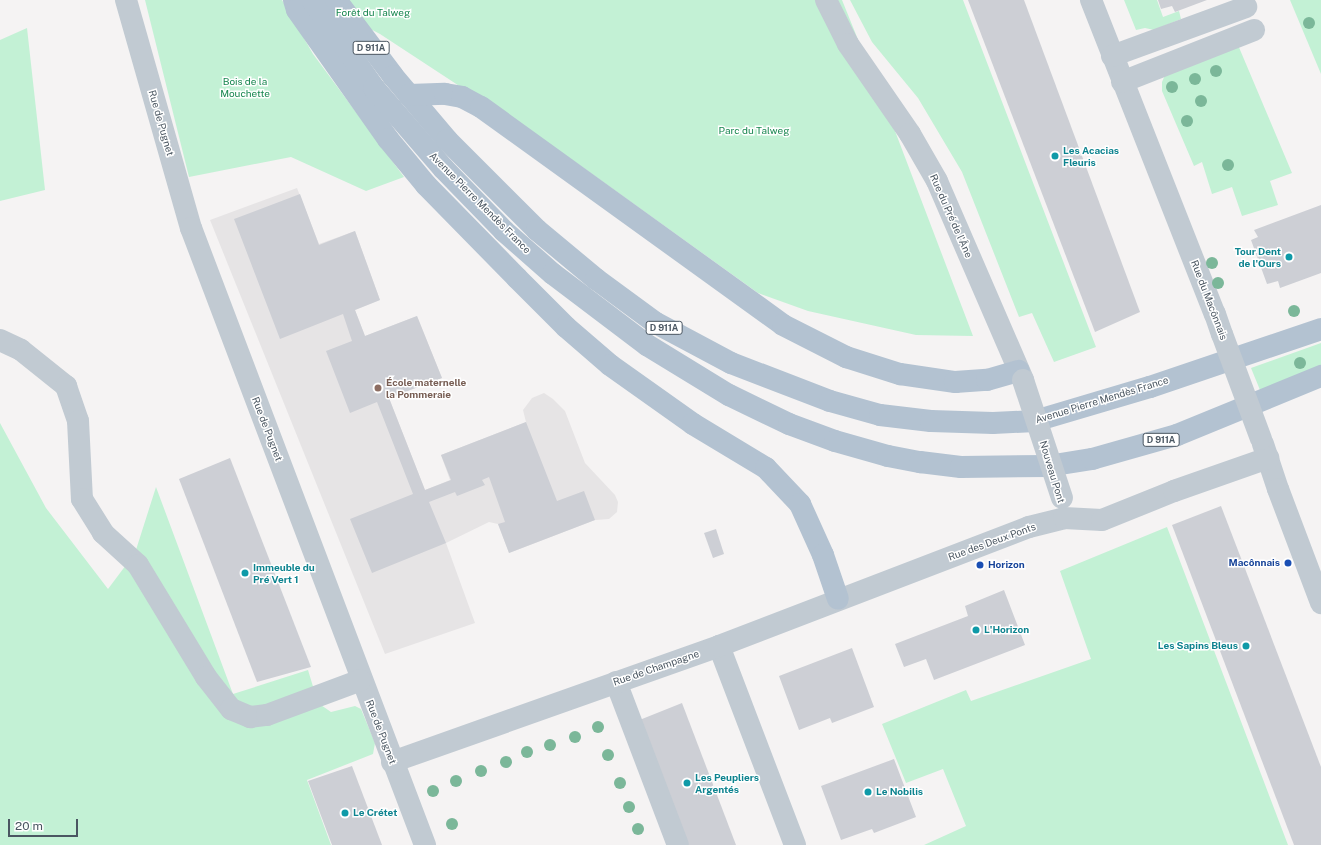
<!DOCTYPE html>
<meta charset="utf-8">
<style>
body{margin:0}
#map{position:relative;width:1321px;height:845px;overflow:hidden;background:#f5f3f3;font-family:"Public Sans",sans-serif}
div>[style]{position:absolute}
[style*='--x']{left:calc(var(--x)*1px);top:calc(var(--y)*1px);width:calc(var(--w)*1px);rotate:calc(var(--a)*1deg)}
.education>*{inset:0;background:#e6e4e5}
.green>*{inset:0;background:#c3f1d5}
.building>*{inset:0;background:#cdcfd5}
.minor>*{height:22px;margin:-11px;padding:0 11px;transform-origin:11px;border-radius:11px;background:#c1cad2}
.major>*{height:22px;margin:-11px;padding:0 11px;transform-origin:11px;border-radius:11px;background:#b3c2d1}
.minor-bridge>*{height:22px;margin:-11px;padding:0 11px;transform-origin:11px;border-radius:11px;background:#c1cad2}
.trees>*{width:12px;height:12px;margin:-6px;border-radius:50%;background:#7bb799}
.dots>*{width:11px;height:11px;translate:-50% -50%;box-sizing:border-box;border:2px solid #fff;border-radius:50%}
span{translate:-50% -50%;white-space:nowrap;text-align:center;line-height:1.15;-webkit-text-stroke:3px #fff;paint-order:stroke}
.shield-label span{padding:1px 3px;background:#fff;border:1px solid;border-radius:3px;-webkit-text-stroke-width:0}
.shield-label{font-size:9px;color:#4a5661;font-weight:700}
.park-label{font-size:10px;color:#17864f}
.street-label{font-size:10px;color:#4a5661}
.culture-label{font-size:10px;color:#0d838f;font-weight:700}
.left{translate:0 -50%;text-align:left}
.right{translate:-100% -50%;text-align:right}
.education-label{font-size:10px;color:#785e54;font-weight:700}
.transit-label{font-size:10px;color:#164399;font-weight:700}
.scale{position:absolute;left:8px;top:819px;width:70px;height:18px;box-sizing:border-box;border:2px solid #4a5661;border-top:0;padding-left:5px;font-size:12px;line-height:14px;white-space:nowrap;color:#4a5661;-webkit-text-stroke:3px #fff;paint-order:stroke}
</style>
<div id="map">
<div class="education">
<i style="clip-path:polygon(297px 188px,319px 244px,355px 231px,380px 300px,355px 310px,365px 336px,417px 316px,442px 378px,389px 398px,425px 490px,450px 480px,441px 455px,526px 422px,523px 410px,532px 398px,544px 393px,553px 399px,565px 411px,585px 463px,615px 495px,618px 502px,617px 512px,609px 519px,595px 520px,509px 553px,498px 524px,489px 522px,446px 543px,475px 623px,385px 654px,210px 220px)"></i>
</div>
<div class="green">
<i style="clip-path:polygon(145px 0,282px 0,313px 54px,404px 177px,366px 191px,291px 157px,189px 177px)"></i>
<i style="clip-path:polygon(343px 0,842px 0,895px 131px,973px 336px,916px 335px,808px 311px,758px 293px,581px 166px,380px 34px,355px 21px)"></i>
<i style="clip-path:polygon(850px 0,963px 0,1096px 347px,1054px 362px,1032px 313px,1019px 317px,962px 172px,918px 98px,872px 42px)"></i>
<i style="clip-path:polygon(1124px 0,1157px 0,1163px 17px,1179px 11px,1181px 19px,1154px 30px,1145px 28px,1136px 30px)"></i>
<i style="clip-path:polygon(1290px 0,1321px 0,1321px 74px)"></i>
<i style="clip-path:polygon(27px 28px,45px 190px,0 201px,0 40px)"></i>
<i style="clip-path:polygon(1238px 45px,1292px 173px,1270px 181px,1278px 205px,1242px 216px,1232px 187px,1212px 194px,1202px 162px,1194px 166px,1162px 91px,1162px 82px,1165px 75px)"></i>
<i style="clip-path:polygon(1321px 343px,1321px 367px,1260px 390px,1251px 368px)"></i>
<i style="clip-path:polygon(0 423px,46px 508px,108px 589px,135px 553px,156px 487px,233px 694px,308px 670px,318px 703px,331px 712px,355px 706px,361px 709px,375px 743px,373px 754px,307px 780px,331px 845px,0 845px)"></i>
<i style="clip-path:polygon(1167px 527px,1288px 845px,924px 845px,966px 826px,943px 769px,906px 783px,882px 724px,966px 690px,971px 701px,1091px 659px,1060px 571px)"></i>
</div>
<div class="building">
<i style="clip-path:polygon(968px 0,1024px 0,1140px 312px,1095px 332px)"></i>
<i style="clip-path:polygon(1158px 0,1207px 0,1175px 12px,1172px 6px,1161px 9px)"></i>
<i style="clip-path:polygon(300px 194px,319px 245px,355px 231px,380px 300px,355px 310px,365px 336px,417px 316px,442px 378px,389px 398px,425px 490px,451px 480px,441px 455px,526px 422px,557px 501px,584px 491px,595px 520px,509px 553px,498px 524px,505px 522px,489px 477px,482px 480px,485px 485px,457px 496px,455px 492px,429px 502px,446px 543px,372px 573px,350px 519px,413px 494px,377px 402px,350px 413px,326px 351px,352px 341px,343px 314px,280px 339px,234px 219px)"></i>
<i style="clip-path:polygon(1321px 205px,1321px 273px,1280px 288px,1278px 281px,1267px 284px,1251px 240px,1258px 237px,1254px 230px)"></i>
<i style="clip-path:polygon(230px 458px,311px 667px,257px 682px,179px 479px)"></i>
<i style="clip-path:polygon(1221px 506px,1321px 767px,1321px 845px,1294px 845px,1172px 525px)"></i>
<i style="clip-path:polygon(716px 529px,724px 554px,713px 558px,704px 533px)"></i>
<i style="clip-path:polygon(1004px 590px,1025px 645px,934px 680px,926px 659px,904px 667px,895px 644px,968px 616px,965px 606px)"></i>
<i style="clip-path:polygon(852px 648px,874px 707px,832px 723px,830px 718px,799px 730px,779px 676px)"></i>
<i style="clip-path:polygon(682px 703px,736px 845px,685px 845px,637px 721px)"></i>
<i style="clip-path:polygon(894px 759px,916px 817px,874px 833px,872px 829px,841px 840px,821px 786px)"></i>
<i style="clip-path:polygon(352px 766px,382px 845px,332px 845px,308px 781px)"></i>
</div>
<div class="minor">
<i style="--x:126;--y:0;--w:237;--a:74.1"></i>
<i style="--x:191;--y:228;--w:660;--a:69.23"></i>
<i style="--x:826;--y:0;--w:49;--a:63.4"></i>
<i style="--x:848;--y:44;--w:109;--a:55.4"></i>
<i style="--x:910;--y:134;--w:54;--a:60.1"></i>
<i style="--x:937;--y:181;--w:217;--a:66.6"></i>
<i style="--x:1091;--y:0;--w:338;--a:68.5"></i>
<i style="--x:1215;--y:314;--w:21;--a:71"></i>
<i style="--x:1112;--y:56;--w:143;--a:-20.1"></i>
<i style="--x:1122;--y:82;--w:142;--a:-21.5"></i>
<i style="--x:0;--y:340;--w:23;--a:25"></i>
<i style="--x:21;--y:350;--w:58;--a:38.7"></i>
<i style="--x:66;--y:386;--w:37;--a:71"></i>
<i style="--x:78;--y:421;--w:78;--a:87.1"></i>
<i style="--x:82;--y:499;--w:40;--a:58"></i>
<i style="--x:103;--y:533;--w:47;--a:42.4"></i>
<i style="--x:138;--y:565;--w:131;--a:58.7"></i>
<i style="--x:206;--y:677;--w:41;--a:52"></i>
<i style="--x:231;--y:709;--w:21;--a:23"></i>
<i style="--x:250;--y:717;--w:17;--a:-7"></i>
<i style="--x:267;--y:715;--w:100;--a:-20.4"></i>
<i style="--x:1263;--y:444;--w:47;--a:71.6"></i>
<i style="--x:1278;--y:489;--w:122;--a:69.3"></i>
<i style="--x:719;--y:646;--w:213;--a:69.1"></i>
<i style="--x:616;--y:682;--w:174;--a:69.2"></i>
<i style="--x:392;--y:762;--w:347;--a:-19.5"></i>
<i style="--x:719;--y:646;--w:332;--a:-21"></i>
<i style="--x:1029;--y:527;--w:36;--a:-14"></i>
<i style="--x:1064;--y:518;--w:38;--a:3"></i>
<i style="--x:1102;--y:520;--w:78;--a:-21.9"></i>
<i style="--x:1174;--y:491;--w:100;--a:-19.3"></i>
</div>
<div class="major">
<i style="--x:294;--y:0;--w:10;--a:73"></i>
<i style="--x:297;--y:10;--w:158;--a:54.8"></i>
<i style="--x:388;--y:139;--w:60;--a:50.4"></i>
<i style="--x:426;--y:185;--w:130;--a:45.6"></i>
<i style="--x:517;--y:278;--w:69;--a:45"></i>
<i style="--x:566;--y:327;--w:58;--a:40.8"></i>
<i style="--x:610;--y:365;--w:102;--a:35.4"></i>
<i style="--x:693;--y:424;--w:85;--a:31.1"></i>
<i style="--x:766;--y:468;--w:50;--a:46.6"></i>
<i style="--x:800;--y:504;--w:56;--a:65.7"></i>
<i style="--x:823;--y:555;--w:46;--a:71.2"></i>
<i style="--x:312;--y:0;--w:108;--a:54.8"></i>
<i style="--x:374;--y:88;--w:106;--a:49.2"></i>
<i style="--x:443;--y:168;--w:88;--a:45.9"></i>
<i style="--x:504;--y:231;--w:65;--a:41.3"></i>
<i style="--x:553;--y:274;--w:118;--a:37.1"></i>
<i style="--x:647;--y:345;--w:96;--a:31.4"></i>
<i style="--x:729;--y:395;--w:67;--a:25.8"></i>
<i style="--x:789;--y:424;--w:49;--a:20.3"></i>
<i style="--x:835;--y:441;--w:55;--a:15.8"></i>
<i style="--x:888;--y:456;--w:33;--a:11"></i>
<i style="--x:920;--y:462;--w:41;--a:7"></i>
<i style="--x:961;--y:467;--w:87;--a:-0.7"></i>
<i style="--x:1048;--y:466;--w:45;--a:-9"></i>
<i style="--x:1092;--y:459;--w:88;--a:-15.8"></i>
<i style="--x:1177;--y:435;--w:156;--a:-22.3"></i>
<i style="--x:336;--y:0;--w:95;--a:53.1"></i>
<i style="--x:393;--y:76;--w:84;--a:49.8"></i>
<i style="--x:447;--y:140;--w:127;--a:45"></i>
<i style="--x:537;--y:230;--w:77;--a:39.7"></i>
<i style="--x:596;--y:279;--w:74;--a:36.3"></i>
<i style="--x:656;--y:323;--w:85;--a:28.1"></i>
<i style="--x:731;--y:363;--w:106;--a:21"></i>
<i style="--x:830;--y:401;--w:52;--a:15.6"></i>
<i style="--x:880;--y:415;--w:51;--a:6.7"></i>
<i style="--x:931;--y:421;--w:62;--a:1.8"></i>
<i style="--x:993;--y:423;--w:42;--a:-2.7"></i>
<i style="--x:1035;--y:421;--w:120;--a:-16.5"></i>
<i style="--x:1150;--y:387;--w:181;--a:-18.7"></i>
<i style="--x:409;--y:95;--w:36;--a:-2"></i>
<i style="--x:445;--y:94;--w:17;--a:10"></i>
<i style="--x:462;--y:97;--w:21;--a:28"></i>
<i style="--x:481;--y:107;--w:372;--a:35.8"></i>
<i style="--x:783;--y:325;--w:71;--a:26.9"></i>
<i style="--x:846;--y:357;--w:57;--a:17.5"></i>
<i style="--x:900;--y:374;--w:56;--a:8.3"></i>
<i style="--x:955;--y:382;--w:32;--a:-4"></i>
<i style="--x:987;--y:380;--w:33;--a:-16"></i>
</div>
<div class="minor-bridge">
<i style="--x:1222;--y:334;--w:112;--a:69.6"></i>
<i style="--x:1023;--y:380;--w:124;--a:71.7"></i>
</div>
<div class="trees">
<i style="left:1309px;top:23px"></i>
<i style="left:1216px;top:71px"></i>
<i style="left:1195px;top:79px"></i>
<i style="left:1172px;top:87px"></i>
<i style="left:1201px;top:101px"></i>
<i style="left:1187px;top:121px"></i>
<i style="left:1228px;top:165px"></i>
<i style="left:1212px;top:263px"></i>
<i style="left:1218px;top:283px"></i>
<i style="left:1294px;top:311px"></i>
<i style="left:1300px;top:363px"></i>
<i style="left:598px;top:727px"></i>
<i style="left:575px;top:737px"></i>
<i style="left:550px;top:745px"></i>
<i style="left:527px;top:752px"></i>
<i style="left:608px;top:755px"></i>
<i style="left:506px;top:762px"></i>
<i style="left:481px;top:771px"></i>
<i style="left:456px;top:781px"></i>
<i style="left:620px;top:783px"></i>
<i style="left:433px;top:791px"></i>
<i style="left:629px;top:807px"></i>
<i style="left:452px;top:824px"></i>
<i style="left:638px;top:829px"></i>
</div>
<div class="dots">
<i style="left:1055px;top:156px;background:#0f9aa8"></i>
<i style="left:1289px;top:257px;background:#0f9aa8"></i>
<i style="left:378px;top:388px;background:#8d6e63"></i>
<i style="left:1288px;top:563px;background:#1a4fb4"></i>
<i style="left:980px;top:565px;background:#1a4fb4"></i>
<i style="left:245px;top:573px;background:#0f9aa8"></i>
<i style="left:976px;top:630px;background:#0f9aa8"></i>
<i style="left:1246px;top:646px;background:#0f9aa8"></i>
<i style="left:687px;top:783px;background:#0f9aa8"></i>
<i style="left:868px;top:792px;background:#0f9aa8"></i>
<i style="left:345px;top:813px;background:#0f9aa8"></i>
</div>
<div class="shield-label">
<span style="left:371px;top:48px">D 911A</span>
<span style="left:664px;top:328px">D 911A</span>
<span style="left:1161px;top:440px">D 911A</span>
</div>
<div class="park-label">
<span style="left:373px;top:13px">Forêt du Talweg</span>
<span style="left:245px;top:87px">Bois de la<br>Mouchette</span>
<span style="left:754px;top:131px">Parc du Talweg</span>
</div>
<div class="street-label">
<span style="left:161px;top:123px;rotate:74deg">Rue de Pugnet</span>
<span style="left:480px;top:203px;rotate:45deg">Avenue Pierre Mendès France</span>
<span style="left:951px;top:216px;rotate:66deg">Rue du Pré de l'Âne</span>
<span style="left:1209px;top:300px;rotate:69deg">Rue du Macônnais</span>
<span style="left:1102px;top:400px;rotate:-17deg">Avenue Pierre Mendès France</span>
<span style="left:267px;top:429px;rotate:69deg">Rue de Pugnet</span>
<span style="left:1052px;top:472px;rotate:73deg">Nouveau Pont</span>
<span style="left:992px;top:542px;rotate:-20deg">Rue des Deux Ponts</span>
<span style="left:656px;top:668px;rotate:-19deg">Rue de Champagne</span>
<span style="left:381px;top:732px;rotate:69deg">Rue de Pugnet</span>
</div>
<div class="culture-label">
<span class="left" style="left:1063px;top:156px">Les Acacias<br>Fleuris</span>
<span class="right" style="left:1281px;top:257px">Tour Dent<br>de l'Ours</span>
<span class="left" style="left:253px;top:573px">Immeuble du<br>Pré Vert 1</span>
<span class="left" style="left:984px;top:630px">L'Horizon</span>
<span class="right" style="left:1238px;top:646px">Les Sapins Bleus</span>
<span class="left" style="left:695px;top:783px">Les Peupliers<br>Argentés</span>
<span class="left" style="left:876px;top:792px">Le Nobilis</span>
<span class="left" style="left:353px;top:813px">Le Crétet</span>
</div>
<div class="education-label">
<span class="left" style="left:386px;top:388px">École maternelle<br>la Pommeraie</span>
</div>
<div class="transit-label">
<span class="right" style="left:1280px;top:563px">Macônnais</span>
<span class="left" style="left:988px;top:565px">Horizon</span>
</div>
<div class="scale">20 m</div>
</div>
